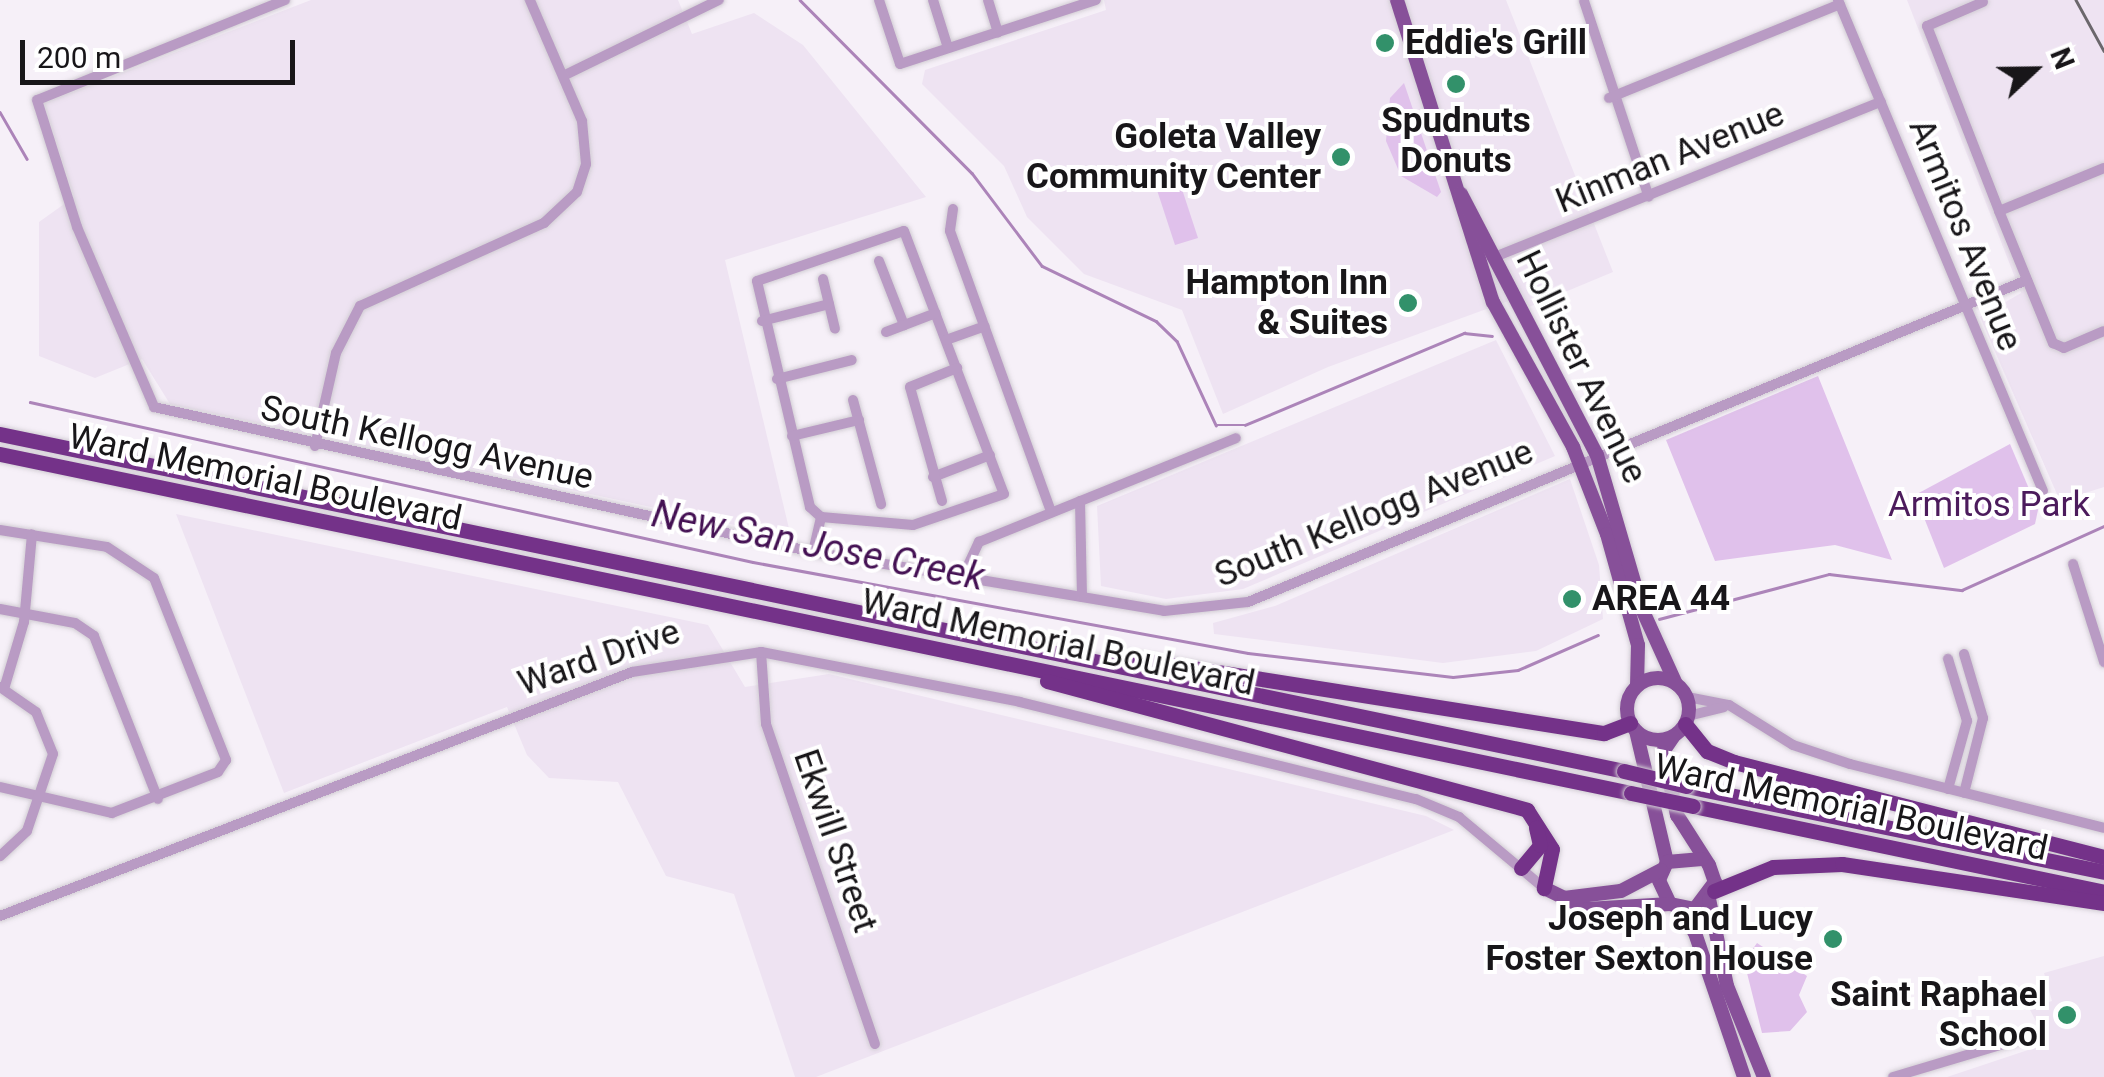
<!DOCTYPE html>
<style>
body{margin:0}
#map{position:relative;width:2104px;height:1077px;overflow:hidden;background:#f6f0f8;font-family:Roboto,sans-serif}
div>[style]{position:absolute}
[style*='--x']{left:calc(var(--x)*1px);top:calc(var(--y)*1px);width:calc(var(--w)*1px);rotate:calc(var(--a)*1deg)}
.built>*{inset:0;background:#eee3f2}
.green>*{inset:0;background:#e0c1eb}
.stream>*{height:2.5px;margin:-1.25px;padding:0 1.25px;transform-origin:1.25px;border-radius:1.25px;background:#ac84b9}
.roads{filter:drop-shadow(0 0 2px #d2cdd4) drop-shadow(0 0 2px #d2cdd4)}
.minor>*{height:10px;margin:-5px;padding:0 5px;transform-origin:5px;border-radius:5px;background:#b99bc4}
.major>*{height:14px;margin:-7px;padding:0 7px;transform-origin:7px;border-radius:7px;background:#875099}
.major>.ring{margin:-7px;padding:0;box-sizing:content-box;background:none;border:14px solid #875099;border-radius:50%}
.highway>*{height:15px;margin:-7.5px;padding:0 7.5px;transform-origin:7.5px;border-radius:7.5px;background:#743289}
.rail>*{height:2.5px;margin:-1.25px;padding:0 1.25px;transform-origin:1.25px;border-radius:1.25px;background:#6b676c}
.bridges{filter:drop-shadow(0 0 2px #d2cdd4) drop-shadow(0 0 2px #d2cdd4)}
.highway-bridge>*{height:15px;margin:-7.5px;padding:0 7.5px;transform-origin:7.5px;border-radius:7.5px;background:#743289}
.dots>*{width:28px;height:28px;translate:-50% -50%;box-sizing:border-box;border:5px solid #fff;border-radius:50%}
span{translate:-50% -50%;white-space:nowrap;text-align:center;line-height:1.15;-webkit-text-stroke:8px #fff;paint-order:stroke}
.poi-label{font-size:35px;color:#181619;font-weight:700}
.left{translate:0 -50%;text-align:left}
.right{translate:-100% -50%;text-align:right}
.street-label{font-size:35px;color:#181619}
.park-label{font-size:35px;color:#4c1b5c}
.water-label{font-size:38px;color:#441153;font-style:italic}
.north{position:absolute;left:1984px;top:20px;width:100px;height:100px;-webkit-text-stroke:8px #fff;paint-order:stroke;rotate:68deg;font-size:28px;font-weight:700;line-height:40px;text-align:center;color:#181619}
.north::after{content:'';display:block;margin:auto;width:35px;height:45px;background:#181619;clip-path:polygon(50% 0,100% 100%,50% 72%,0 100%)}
.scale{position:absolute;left:20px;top:40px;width:275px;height:45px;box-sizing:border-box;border:5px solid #181619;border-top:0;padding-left:12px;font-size:30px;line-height:35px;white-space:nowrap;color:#181619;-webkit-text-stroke:8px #fff;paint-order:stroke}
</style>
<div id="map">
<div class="built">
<i style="clip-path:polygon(311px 0,678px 0,692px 34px,754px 13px,803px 45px,926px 197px,725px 260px,791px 537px,170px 404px,142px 359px,95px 378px,39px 356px,39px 222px,74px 197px,44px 103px)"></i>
<i style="clip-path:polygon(1104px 0,1506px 0,1613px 272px,1529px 307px,1522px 296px,1328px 367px,1223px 414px,1182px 310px,1084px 274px,1027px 217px,1004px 166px,922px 84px,925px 70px,1106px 10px)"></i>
<i style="clip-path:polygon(1907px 0,2104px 0,2104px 487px,2060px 501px,1980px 317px,2021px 293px)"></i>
<i style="clip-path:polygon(1496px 340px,1555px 456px,1243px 589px,1166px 599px,1101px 586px,1097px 506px)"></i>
<i style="clip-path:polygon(1570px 479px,1599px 565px,1603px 619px,1536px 651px,1443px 663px,1214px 634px,1213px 623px,1275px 606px)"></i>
<i style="clip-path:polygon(176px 514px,708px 625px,745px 687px,829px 674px,1426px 816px,1454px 830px,816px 1077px,795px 1077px,734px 894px,666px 876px,618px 782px,549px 778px,527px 755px,507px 707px,284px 793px)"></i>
<i style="clip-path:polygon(2104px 956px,2104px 1077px,1947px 1077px,2037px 1047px,2041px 1031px,2029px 1008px,2052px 1001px,2044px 973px)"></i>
</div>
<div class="green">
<i style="clip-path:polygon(1404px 83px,1441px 192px,1437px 197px,1401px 176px,1386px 141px,1390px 98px)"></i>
<i style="clip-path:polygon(1178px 177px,1198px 238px,1175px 245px,1155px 184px)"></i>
<i style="clip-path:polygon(1818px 376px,1892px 560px,1835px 545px,1715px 561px,1666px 440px)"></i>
<i style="clip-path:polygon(2010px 444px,2038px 510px,2035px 524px,1944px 568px,1915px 495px)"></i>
<i style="clip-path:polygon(1757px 943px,1807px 976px,1799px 995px,1807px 1012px,1790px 1031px,1762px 1033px,1744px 961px)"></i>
</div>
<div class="stream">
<i style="--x:800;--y:0;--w:244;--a:45.2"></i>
<i style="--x:972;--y:173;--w:116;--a:53"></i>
<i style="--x:1042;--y:266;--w:127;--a:25.8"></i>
<i style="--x:1156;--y:321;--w:29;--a:44"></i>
<i style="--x:1177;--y:341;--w:93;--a:65.1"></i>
<i style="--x:1216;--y:425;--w:29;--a:0"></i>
<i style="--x:1245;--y:425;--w:238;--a:-22.8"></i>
<i style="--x:1464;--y:333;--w:28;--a:6"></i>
<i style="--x:0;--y:112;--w:54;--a:60.1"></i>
<i style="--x:30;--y:402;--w:740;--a:12.48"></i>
<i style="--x:753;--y:562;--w:503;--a:10.42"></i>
<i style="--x:1248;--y:653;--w:206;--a:6.7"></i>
<i style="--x:1453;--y:677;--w:65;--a:-6.1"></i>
<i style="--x:1518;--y:670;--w:87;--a:-23.6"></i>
<i style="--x:1659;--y:619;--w:176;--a:-14.8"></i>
<i style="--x:1829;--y:574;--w:134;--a:6.9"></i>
<i style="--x:1962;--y:590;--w:156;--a:-24.3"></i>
</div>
<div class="roads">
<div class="minor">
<i style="--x:285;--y:0;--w:267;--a:158"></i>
<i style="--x:37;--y:100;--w:133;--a:72.5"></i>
<i style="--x:77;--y:227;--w:196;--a:66.8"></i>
<i style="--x:154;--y:407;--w:675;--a:12.41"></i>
<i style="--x:813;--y:552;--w:356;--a:9.5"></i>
<i style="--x:1164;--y:611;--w:84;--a:-6.1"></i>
<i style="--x:1248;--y:602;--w:843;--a:-22.46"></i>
<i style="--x:879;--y:0;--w:67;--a:71.8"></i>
<i style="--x:900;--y:64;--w:206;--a:-18.1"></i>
<i style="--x:933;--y:0;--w:50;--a:72.6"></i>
<i style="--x:988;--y:0;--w:34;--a:73"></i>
<i style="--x:1838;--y:0;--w:532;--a:67.34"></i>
<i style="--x:1584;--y:1;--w:206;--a:71.7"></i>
<i style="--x:1983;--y:2;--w:61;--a:156.8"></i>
<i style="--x:1927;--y:26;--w:199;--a:68.7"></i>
<i style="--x:567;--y:74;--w:169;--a:-26"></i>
<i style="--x:1609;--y:98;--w:249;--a:-22.1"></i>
<i style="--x:2104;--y:168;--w:113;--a:157.7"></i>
<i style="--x:1999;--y:211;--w:143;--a:67.8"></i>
<i style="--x:2053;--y:343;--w:12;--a:24"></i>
<i style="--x:2064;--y:348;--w:43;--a:-23"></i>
<i style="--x:953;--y:209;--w:22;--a:98"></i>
<i style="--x:950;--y:231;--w:299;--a:70.2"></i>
<i style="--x:904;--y:231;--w:281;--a:69.2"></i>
<i style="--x:1004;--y:494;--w:96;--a:161.2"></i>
<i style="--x:913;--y:525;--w:92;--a:-175"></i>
<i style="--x:821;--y:517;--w:15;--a:-138"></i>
<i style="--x:810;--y:507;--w:232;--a:-103.2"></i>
<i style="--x:757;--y:281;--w:155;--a:-18.8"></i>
<i style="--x:1492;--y:258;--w:419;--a:-21.9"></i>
<i style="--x:879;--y:261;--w:69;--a:68.7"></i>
<i style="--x:823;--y:279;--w:51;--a:76.5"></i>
<i style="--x:762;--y:321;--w:69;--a:-14.2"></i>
<i style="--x:886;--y:332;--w:53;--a:-20.8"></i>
<i style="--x:946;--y:340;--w:41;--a:-19.7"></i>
<i style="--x:777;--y:379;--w:77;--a:-14.2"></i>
<i style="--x:853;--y:400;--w:108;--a:74.9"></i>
<i style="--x:792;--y:436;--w:69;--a:-13.4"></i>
<i style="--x:315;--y:446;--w:95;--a:-77.3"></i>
<i style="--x:336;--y:353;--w:53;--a:-62.9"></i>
<i style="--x:360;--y:306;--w:202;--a:-24.3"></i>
<i style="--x:544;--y:223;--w:45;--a:-43.2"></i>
<i style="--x:577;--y:192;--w:29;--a:-72"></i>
<i style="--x:586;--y:164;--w:43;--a:-95.3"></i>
<i style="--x:582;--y:121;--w:132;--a:-113.3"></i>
<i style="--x:933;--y:477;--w:61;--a:-21.1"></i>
<i style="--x:942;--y:501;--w:118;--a:-105.7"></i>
<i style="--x:910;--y:387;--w:51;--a:-22"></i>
<i style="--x:1080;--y:501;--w:96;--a:88.8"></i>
<i style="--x:0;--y:530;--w:108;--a:9"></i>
<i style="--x:107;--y:547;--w:56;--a:33.4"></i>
<i style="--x:154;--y:578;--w:196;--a:68.4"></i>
<i style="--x:226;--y:760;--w:14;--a:124"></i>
<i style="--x:218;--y:772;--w:114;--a:158.9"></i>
<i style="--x:112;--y:813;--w:115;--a:-166.9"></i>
<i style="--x:813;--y:552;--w:36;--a:-77"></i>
<i style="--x:2073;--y:564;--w:103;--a:72.4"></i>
<i style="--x:963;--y:576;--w:38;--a:-65"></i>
<i style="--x:979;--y:542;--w:277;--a:-22"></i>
<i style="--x:0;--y:609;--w:76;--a:10.6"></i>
<i style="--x:75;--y:623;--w:23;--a:34"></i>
<i style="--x:94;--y:636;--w:175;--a:68.6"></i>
<i style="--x:761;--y:652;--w:72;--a:86"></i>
<i style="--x:766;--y:724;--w:338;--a:71.2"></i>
<i style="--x:1964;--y:654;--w:67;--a:73.5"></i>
<i style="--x:1983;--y:718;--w:77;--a:104.2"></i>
<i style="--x:0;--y:687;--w:44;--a:34.8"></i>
<i style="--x:36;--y:712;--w:45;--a:68"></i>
<i style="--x:53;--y:754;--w:81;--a:108.7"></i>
<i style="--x:27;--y:831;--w:37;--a:137"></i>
<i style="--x:4;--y:689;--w:70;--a:-73.4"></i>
<i style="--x:24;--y:622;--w:88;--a:-84.8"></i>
<i style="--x:1687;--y:697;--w:43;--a:10.8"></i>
<i style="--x:1729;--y:705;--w:75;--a:32"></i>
<i style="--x:1793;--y:745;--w:60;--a:18.4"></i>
<i style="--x:1850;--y:764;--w:262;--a:14.1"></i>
<i style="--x:1688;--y:716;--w:37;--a:-14"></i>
<i style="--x:1948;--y:789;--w:71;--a:-74.4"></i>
<i style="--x:1967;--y:721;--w:65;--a:-107"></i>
<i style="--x:0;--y:916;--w:677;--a:-21.11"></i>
<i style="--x:632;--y:672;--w:131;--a:-8.8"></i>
<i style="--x:761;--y:652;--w:264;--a:10.9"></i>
<i style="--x:1020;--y:702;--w:408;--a:13.8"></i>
<i style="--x:1416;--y:799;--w:47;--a:22.7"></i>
<i style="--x:1459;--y:817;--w:111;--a:39.9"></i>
<i style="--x:1893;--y:1077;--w:140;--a:-16.6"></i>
</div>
<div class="major">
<i style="--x:1397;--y:0;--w:317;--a:72.4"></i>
<i style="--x:1493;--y:302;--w:166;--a:61.1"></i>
<i style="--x:1573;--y:447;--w:93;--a:68.7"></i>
<i style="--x:1607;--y:534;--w:115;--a:74.4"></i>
<i style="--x:1638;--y:645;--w:41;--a:91.4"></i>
<i style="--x:1461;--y:194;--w:294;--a:62.5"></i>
<i style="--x:1597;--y:455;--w:160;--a:73.7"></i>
<i style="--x:1642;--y:609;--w:82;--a:65.6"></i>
<i class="ring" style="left:1627px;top:678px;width:48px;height:48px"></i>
<i style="--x:1636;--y:731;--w:135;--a:76.7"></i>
<i style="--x:1673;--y:737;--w:18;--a:124"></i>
<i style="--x:1663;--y:752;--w:65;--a:77.5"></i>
<i style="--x:1677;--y:815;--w:59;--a:57.4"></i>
<i style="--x:1709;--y:865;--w:18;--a:71"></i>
<i style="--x:1715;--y:882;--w:34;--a:127"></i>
<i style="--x:1695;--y:909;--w:25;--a:-169"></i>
<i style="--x:1670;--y:904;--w:26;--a:-115"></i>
<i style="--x:1659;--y:880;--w:20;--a:-66"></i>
<i style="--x:1667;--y:862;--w:35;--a:-5"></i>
<i style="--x:1544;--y:888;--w:48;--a:26"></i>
<i style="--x:1587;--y:909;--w:83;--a:-3.4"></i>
<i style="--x:1564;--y:898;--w:57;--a:-7"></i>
<i style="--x:1621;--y:891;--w:45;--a:-27.7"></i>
<i style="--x:1709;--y:899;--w:89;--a:78.3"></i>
<i style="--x:1727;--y:986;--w:98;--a:67.9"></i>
<i style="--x:1677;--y:908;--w:31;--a:54"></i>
<i style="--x:1695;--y:933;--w:152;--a:71.2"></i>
</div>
<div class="highway">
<i style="--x:0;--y:434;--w:1659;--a:11.72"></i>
<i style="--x:0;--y:454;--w:1666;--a:11.74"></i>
<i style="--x:1129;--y:658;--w:481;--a:9"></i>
<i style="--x:1604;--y:733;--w:28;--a:-21"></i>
<i style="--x:1047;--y:681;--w:497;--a:15"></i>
<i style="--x:1527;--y:810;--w:46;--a:57.3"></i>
<i style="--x:1552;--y:849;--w:40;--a:102"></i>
<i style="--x:1685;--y:724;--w:35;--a:51"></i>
<i style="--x:1707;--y:751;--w:29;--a:22"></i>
<i style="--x:1734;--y:762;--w:382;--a:14.4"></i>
<i style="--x:1686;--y:786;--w:427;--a:11.6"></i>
<i style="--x:1693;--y:806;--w:420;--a:11.8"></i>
<i style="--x:1521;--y:868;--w:30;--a:-50"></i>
<i style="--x:1540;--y:845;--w:18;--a:-103"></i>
<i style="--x:1714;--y:891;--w:64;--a:-22.1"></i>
<i style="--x:1773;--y:867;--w:69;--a:-2.5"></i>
<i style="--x:1842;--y:864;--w:265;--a:8.5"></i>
</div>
</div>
<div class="rail">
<i style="--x:2076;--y:0;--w:58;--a:61.2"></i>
</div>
<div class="bridges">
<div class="highway-bridge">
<i style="--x:1624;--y:771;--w:64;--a:13.6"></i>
<i style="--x:1631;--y:793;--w:63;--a:11.8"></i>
</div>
</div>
<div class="dots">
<i style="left:1385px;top:43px;background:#32916a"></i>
<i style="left:1456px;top:84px;background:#32916a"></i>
<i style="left:1341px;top:157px;background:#32916a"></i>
<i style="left:1408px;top:303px;background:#32916a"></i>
<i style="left:1572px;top:599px;background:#32916a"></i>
<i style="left:1833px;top:939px;background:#32916a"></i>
<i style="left:2067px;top:1015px;background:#32916a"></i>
</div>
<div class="poi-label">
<span class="left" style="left:1405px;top:43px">Eddie's Grill</span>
<span style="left:1456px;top:141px">Spudnuts<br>Donuts</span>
<span class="right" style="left:1321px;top:157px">Goleta Valley<br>Community Center</span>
<span class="right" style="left:1388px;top:303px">Hampton Inn<br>&amp; Suites</span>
<span class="left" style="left:1592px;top:599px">AREA 44</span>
<span class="right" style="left:1813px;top:939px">Joseph and Lucy<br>Foster Sexton House</span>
<span class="right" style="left:2047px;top:1015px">Saint Raphael<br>School</span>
</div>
<div class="street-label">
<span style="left:1670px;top:158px;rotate:-22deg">Kinman Avenue</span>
<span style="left:1965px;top:235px;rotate:68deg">Armitos Avenue</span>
<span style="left:1581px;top:367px;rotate:64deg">Hollister Avenue</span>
<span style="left:427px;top:443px;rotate:12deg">South Kellogg Avenue</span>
<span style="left:265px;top:478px;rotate:12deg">Ward Memorial Boulevard</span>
<span style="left:1374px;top:514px;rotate:-22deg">South Kellogg Avenue</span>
<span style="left:1058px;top:643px;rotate:12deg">Ward Memorial Boulevard</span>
<span style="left:599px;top:658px;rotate:-19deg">Ward Drive</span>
<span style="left:1851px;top:808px;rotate:12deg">Ward Memorial Boulevard</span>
<span style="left:835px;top:841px;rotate:71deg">Ekwill Street</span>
</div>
<div class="park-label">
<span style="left:1989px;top:505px">Armitos Park</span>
</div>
<div class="water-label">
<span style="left:818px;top:546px;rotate:11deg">New San Jose Creek</span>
</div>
<div class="north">N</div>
<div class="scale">200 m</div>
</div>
